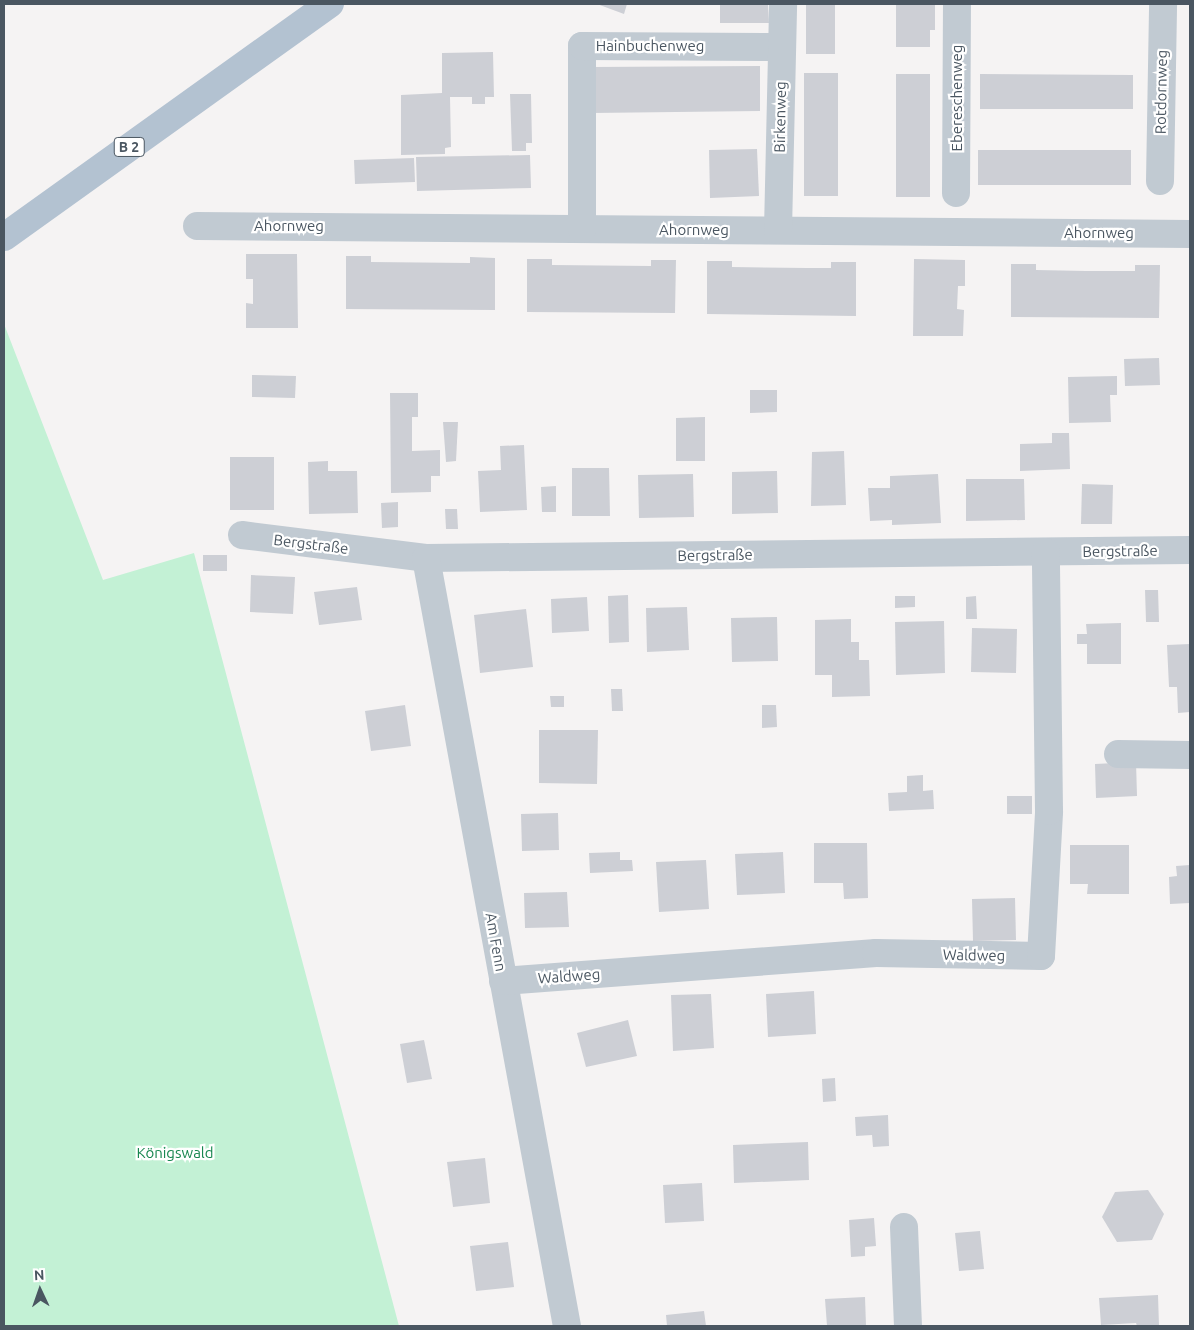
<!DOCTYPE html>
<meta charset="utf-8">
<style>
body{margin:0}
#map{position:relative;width:1194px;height:1330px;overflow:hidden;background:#f5f3f3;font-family:Ubuntu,sans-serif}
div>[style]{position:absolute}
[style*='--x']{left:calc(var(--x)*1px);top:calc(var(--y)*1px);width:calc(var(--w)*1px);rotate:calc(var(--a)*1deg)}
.green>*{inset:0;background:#c3f1d5}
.building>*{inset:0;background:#cdcfd5}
.minor>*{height:28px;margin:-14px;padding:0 14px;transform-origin:14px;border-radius:14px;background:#c1cad2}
.major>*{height:28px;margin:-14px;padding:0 14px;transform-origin:14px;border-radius:14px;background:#b3c2d1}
span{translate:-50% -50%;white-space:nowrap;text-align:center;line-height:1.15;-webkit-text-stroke:4.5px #fff;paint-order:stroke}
.shield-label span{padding:1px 4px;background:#fff;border:1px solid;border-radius:4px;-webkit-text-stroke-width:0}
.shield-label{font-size:14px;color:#4a5661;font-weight:700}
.street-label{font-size:15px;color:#4a5661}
.park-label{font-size:15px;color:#17864f}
.frame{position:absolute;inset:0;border:5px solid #4a5661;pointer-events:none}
.north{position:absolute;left:15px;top:1265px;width:50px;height:50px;-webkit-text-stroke:4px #fff;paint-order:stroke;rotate:357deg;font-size:14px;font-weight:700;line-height:20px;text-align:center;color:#4a5661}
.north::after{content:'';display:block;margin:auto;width:18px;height:22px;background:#4a5661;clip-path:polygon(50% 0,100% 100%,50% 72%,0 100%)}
</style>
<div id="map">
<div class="green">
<i style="clip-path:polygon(4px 324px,103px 580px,194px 553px,399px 1326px,4px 1326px)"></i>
</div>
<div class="building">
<i style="clip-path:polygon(597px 4px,627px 4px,624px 14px)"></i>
<i style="clip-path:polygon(720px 4px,768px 4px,769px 23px,720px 23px)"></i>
<i style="clip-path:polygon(806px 4px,835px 4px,835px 54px,806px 54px)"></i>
<i style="clip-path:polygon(896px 4px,935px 4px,935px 30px,930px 30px,930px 47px,896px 47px)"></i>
<i style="clip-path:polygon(493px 52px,494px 97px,485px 97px,485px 104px,472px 104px,472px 97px,450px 97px,451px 147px,445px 148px,445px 154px,401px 155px,401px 95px,442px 93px,442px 53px)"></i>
<i style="clip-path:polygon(760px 66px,760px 111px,592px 113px,592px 67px)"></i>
<i style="clip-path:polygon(804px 73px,838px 73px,838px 196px,804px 196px)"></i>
<i style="clip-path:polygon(896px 74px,930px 74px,930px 197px,896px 197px)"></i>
<i style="clip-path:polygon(980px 74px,1133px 75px,1133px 109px,980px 109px)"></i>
<i style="clip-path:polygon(510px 94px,531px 94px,532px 143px,526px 143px,526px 151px,512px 151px)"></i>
<i style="clip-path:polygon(757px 149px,759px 196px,710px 198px,709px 150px)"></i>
<i style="clip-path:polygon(978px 150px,1131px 150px,1131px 185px,978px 185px)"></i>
<i style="clip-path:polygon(530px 155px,531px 188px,417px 191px,416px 157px)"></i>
<i style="clip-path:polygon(414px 158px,415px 182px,355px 184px,354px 160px)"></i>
<i style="clip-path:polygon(246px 254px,297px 254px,298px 328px,246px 328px,246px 303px,253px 304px,253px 279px,246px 279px)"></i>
<i style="clip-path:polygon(346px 256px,371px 256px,371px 262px,470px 263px,470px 257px,495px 258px,495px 310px,346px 309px)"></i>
<i style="clip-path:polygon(527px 259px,552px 259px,552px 265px,651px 266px,651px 260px,676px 260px,675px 313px,527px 312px)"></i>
<i style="clip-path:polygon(914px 259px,965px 260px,965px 286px,958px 286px,957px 309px,964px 310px,963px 336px,913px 336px)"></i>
<i style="clip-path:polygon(707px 261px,732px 261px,732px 267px,807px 268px,831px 268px,831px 262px,856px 262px,856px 316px,707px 314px)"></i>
<i style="clip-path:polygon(1011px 264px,1036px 264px,1036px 270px,1086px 271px,1135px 271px,1135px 265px,1160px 265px,1159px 318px,1011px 317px)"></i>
<i style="clip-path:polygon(1159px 358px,1160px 385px,1125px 386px,1124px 359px)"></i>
<i style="clip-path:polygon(252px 375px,296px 376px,295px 398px,252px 397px)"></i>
<i style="clip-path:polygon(1117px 376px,1117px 395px,1110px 395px,1111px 422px,1069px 423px,1068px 377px)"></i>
<i style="clip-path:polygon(750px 390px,777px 390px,777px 412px,750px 413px)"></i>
<i style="clip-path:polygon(390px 393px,418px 393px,418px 417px,412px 417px,412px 451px,440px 450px,440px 476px,431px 476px,431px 492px,391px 493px)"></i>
<i style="clip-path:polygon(705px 417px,705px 461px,676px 461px,676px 418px)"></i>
<i style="clip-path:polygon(443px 422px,458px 422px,456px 461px,446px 462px)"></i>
<i style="clip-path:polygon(1052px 433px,1069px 433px,1070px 469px,1020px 471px,1020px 444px,1052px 443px)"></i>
<i style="clip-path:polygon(524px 445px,527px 510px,480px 512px,478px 471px,501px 470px,500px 446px)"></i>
<i style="clip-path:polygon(844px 451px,846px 505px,811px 506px,812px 452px)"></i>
<i style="clip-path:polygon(230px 457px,274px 457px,274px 510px,230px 510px)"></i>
<i style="clip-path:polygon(328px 461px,328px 471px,357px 471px,358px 513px,309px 514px,308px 462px)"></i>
<i style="clip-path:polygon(572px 468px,609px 468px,610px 516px,572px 516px)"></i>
<i style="clip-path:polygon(777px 471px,778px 513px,732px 514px,732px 472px)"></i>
<i style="clip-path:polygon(693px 474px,694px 517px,639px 518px,638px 475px)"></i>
<i style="clip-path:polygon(938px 474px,941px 523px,892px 525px,892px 520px,870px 521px,868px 488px,890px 488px,890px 476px)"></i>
<i style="clip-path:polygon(966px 479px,1024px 479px,1025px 520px,966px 521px)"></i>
<i style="clip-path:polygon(1082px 484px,1113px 485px,1112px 524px,1081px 524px)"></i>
<i style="clip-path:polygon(556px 486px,556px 512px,542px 512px,541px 487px)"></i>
<i style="clip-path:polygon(398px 502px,398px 527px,382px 528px,381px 503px)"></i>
<i style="clip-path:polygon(445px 509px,457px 509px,458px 529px,446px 529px)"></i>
<i style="clip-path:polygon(203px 555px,227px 555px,227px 571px,203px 571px)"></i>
<i style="clip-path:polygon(251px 575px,295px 577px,293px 614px,250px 612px)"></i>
<i style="clip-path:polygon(357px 587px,362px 620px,319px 625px,314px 592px)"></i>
<i style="clip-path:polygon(1145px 590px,1158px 590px,1159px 622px,1146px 622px)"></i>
<i style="clip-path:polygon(628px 595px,629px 642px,609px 643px,608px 596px)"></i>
<i style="clip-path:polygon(895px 596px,915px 596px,915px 607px,895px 608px)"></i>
<i style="clip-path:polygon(976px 596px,977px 619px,966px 619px,966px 597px)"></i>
<i style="clip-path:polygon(587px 597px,589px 631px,552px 633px,551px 599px)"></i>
<i style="clip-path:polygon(687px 607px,689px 650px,647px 652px,646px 608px)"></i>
<i style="clip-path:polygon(526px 609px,533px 667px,480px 673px,474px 615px)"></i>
<i style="clip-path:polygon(777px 617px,778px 661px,732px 662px,731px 618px)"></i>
<i style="clip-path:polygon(851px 619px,851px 642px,859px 642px,859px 660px,869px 660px,870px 696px,832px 697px,832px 675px,815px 675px,815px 620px)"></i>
<i style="clip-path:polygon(944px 621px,945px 673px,896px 675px,895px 622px)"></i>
<i style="clip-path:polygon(1121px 623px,1121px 664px,1087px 664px,1087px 644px,1077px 644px,1077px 634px,1087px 634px,1086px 624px)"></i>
<i style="clip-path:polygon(972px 628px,1017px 629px,1016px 673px,971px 672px)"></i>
<i style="clip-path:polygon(1190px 644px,1190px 712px,1178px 713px,1177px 687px,1169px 687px,1167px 645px)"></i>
<i style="clip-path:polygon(611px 689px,622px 689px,623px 711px,612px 711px)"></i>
<i style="clip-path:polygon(550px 696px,564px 696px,564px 707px,551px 707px)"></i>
<i style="clip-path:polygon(405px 705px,411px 746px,371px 751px,365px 711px)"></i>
<i style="clip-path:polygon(762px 705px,776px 705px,777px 727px,762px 728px)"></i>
<i style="clip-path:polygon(539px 730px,598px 730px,597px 784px,539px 783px)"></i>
<i style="clip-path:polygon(1136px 762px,1137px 796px,1096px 798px,1095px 764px)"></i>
<i style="clip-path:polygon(923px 775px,923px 791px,933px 790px,934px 809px,889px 811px,888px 793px,907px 792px,907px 776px)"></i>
<i style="clip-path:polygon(1007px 796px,1032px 796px,1032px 814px,1007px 814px)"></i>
<i style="clip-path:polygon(558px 813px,559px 850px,522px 851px,521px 814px)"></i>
<i style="clip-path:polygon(814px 843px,867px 843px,868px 898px,844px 899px,843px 883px,814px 883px)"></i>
<i style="clip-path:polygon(1070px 845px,1129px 845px,1129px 894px,1087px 894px,1088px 884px,1070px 884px)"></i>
<i style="clip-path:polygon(620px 852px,620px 860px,632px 860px,633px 871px,590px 873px,589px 853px)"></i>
<i style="clip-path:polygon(783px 852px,785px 893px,737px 895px,735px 854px)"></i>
<i style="clip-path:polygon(706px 860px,709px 909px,659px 912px,656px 862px)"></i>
<i style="clip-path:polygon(1190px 865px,1190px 903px,1170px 904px,1169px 877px,1177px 876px,1176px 866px)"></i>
<i style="clip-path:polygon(567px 892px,569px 927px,525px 928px,524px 893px)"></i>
<i style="clip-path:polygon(1015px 898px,1016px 940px,973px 941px,972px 899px)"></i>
<i style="clip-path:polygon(814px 991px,816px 1034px,768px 1037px,766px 994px)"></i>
<i style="clip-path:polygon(711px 994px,714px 1048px,673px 1051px,671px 995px)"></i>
<i style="clip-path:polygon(628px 1020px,637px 1056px,586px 1067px,577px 1033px)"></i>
<i style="clip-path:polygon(424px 1040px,432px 1079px,407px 1083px,400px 1044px)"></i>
<i style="clip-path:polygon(835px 1078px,836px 1101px,823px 1102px,822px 1079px)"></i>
<i style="clip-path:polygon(888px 1115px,889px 1146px,873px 1147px,872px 1135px,856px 1136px,855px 1117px)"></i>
<i style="clip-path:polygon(808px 1142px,809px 1180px,734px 1183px,733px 1145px)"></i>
<i style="clip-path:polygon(485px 1158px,490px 1203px,453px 1207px,447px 1162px)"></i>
<i style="clip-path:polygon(702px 1183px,704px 1221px,665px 1223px,663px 1185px)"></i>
<i style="clip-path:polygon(1148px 1190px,1164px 1214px,1152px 1240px,1117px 1242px,1102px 1217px,1115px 1192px)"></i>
<i style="clip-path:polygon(874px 1218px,876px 1246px,865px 1247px,865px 1256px,851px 1257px,849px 1220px)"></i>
<i style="clip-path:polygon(980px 1231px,984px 1269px,959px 1271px,955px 1233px)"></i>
<i style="clip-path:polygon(508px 1242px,514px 1287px,476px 1291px,470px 1246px)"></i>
<i style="clip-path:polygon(1158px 1295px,1159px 1326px,1137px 1326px,1136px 1323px,1101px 1325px,1099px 1298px)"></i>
<i style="clip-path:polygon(865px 1297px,866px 1326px,827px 1326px,825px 1299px)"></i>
<i style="clip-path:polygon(704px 1311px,706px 1326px,667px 1326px,666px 1315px)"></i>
</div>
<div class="minor">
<i style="--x:1160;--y:181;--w:177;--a:-89"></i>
<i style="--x:956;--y:193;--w:189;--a:-89.7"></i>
<i style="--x:197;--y:226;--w:993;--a:0.46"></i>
<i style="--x:582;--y:229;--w:183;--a:-90"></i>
<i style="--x:582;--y:46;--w:200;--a:0.3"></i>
<i style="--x:778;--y:230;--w:226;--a:-88.7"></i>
<i style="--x:242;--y:535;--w:185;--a:7.1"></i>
<i style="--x:426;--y:558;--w:764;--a:-0.6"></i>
<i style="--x:426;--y:558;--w:781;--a:79.6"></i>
<i style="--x:1118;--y:754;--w:72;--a:0.8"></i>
<i style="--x:503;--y:981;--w:374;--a:-4.3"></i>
<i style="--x:876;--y:953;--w:165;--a:1"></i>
<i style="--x:1041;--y:956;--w:145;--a:-86.8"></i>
<i style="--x:1049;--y:811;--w:259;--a:-90.7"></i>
<i style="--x:904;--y:1227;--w:99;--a:87.7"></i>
</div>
<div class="major">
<i style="--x:4;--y:237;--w:401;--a:-35.6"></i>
</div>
<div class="shield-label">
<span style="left:129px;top:147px">B 2</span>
</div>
<div class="street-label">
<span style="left:650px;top:46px">Hainbuchenweg</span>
<span style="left:1161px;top:92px;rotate:-89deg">Rotdornweg</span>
<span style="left:957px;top:98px;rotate:-90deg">Ebereschenweg</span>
<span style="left:780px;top:117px;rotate:-89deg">Birkenweg</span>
<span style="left:289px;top:226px">Ahornweg</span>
<span style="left:694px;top:230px">Ahornweg</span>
<span style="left:1099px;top:233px">Ahornweg</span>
<span style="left:311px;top:544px;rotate:7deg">Bergstraße</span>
<span style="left:1120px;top:551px;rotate:-1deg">Bergstraße</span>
<span style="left:715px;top:555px;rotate:-1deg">Bergstraße</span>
<span style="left:496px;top:942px;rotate:80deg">Am Fenn</span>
<span style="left:974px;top:955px;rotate:1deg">Waldweg</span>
<span style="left:569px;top:976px;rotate:-4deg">Waldweg</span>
</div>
<div class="park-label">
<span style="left:175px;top:1153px">Königswald</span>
</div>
<div class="frame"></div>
<div class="north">N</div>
</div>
